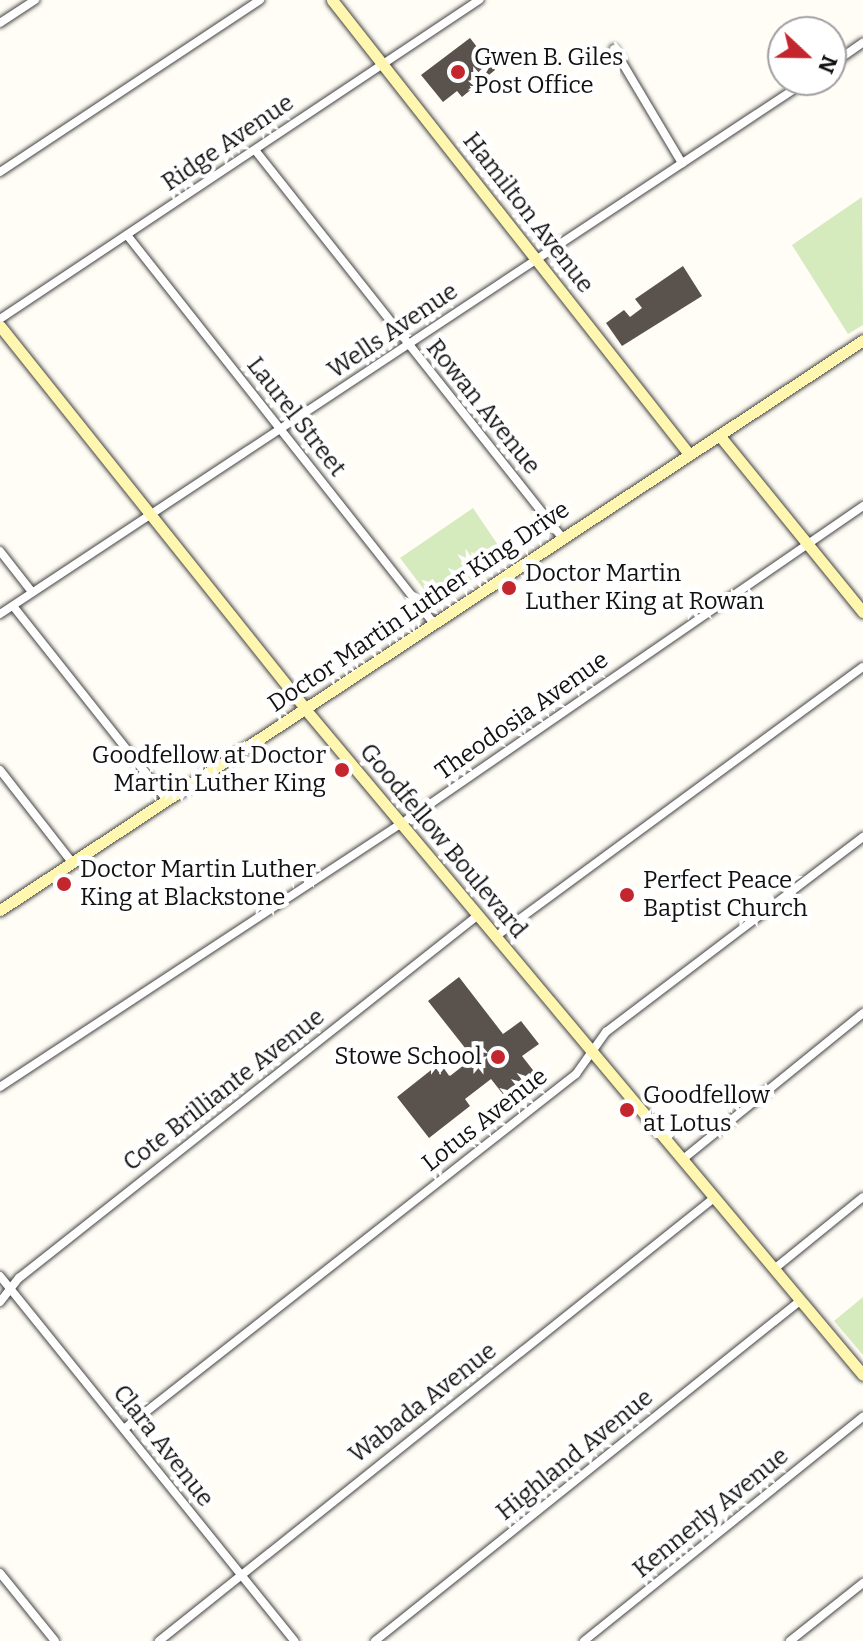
<!DOCTYPE html>
<style>
body{margin:0}
#map{position:relative;width:863px;height:1641px;overflow:hidden;background:#fffdf5;font-family:Bitter,serif}
div>[style]{position:absolute}
[style*='--x']{left:calc(var(--x)*1px);top:calc(var(--y)*1px);width:calc(var(--w)*1px);rotate:calc(var(--a)*1deg)}
.green>*{inset:0;background:#d5ebbd}
.building>*{inset:0;background:#5a524d}
.roads{filter:drop-shadow(0 0 2px #444) drop-shadow(0 0 2px #444)}
.street>*{height:8px;margin:-4px;padding:0 4px;transform-origin:4px;border-radius:4px;background:#fff}
.secondary>*{height:11px;margin:-5.5px;padding:0 5.5px;transform-origin:5.5px;border-radius:5.5px;background:#fff6b0}
.dots>*{width:22px;height:22px;translate:-50% -50%;box-sizing:border-box;border:4px solid #fff;border-radius:50%}
span{translate:-50% -50%;white-space:nowrap;text-align:center;line-height:1.15;-webkit-text-stroke:8px #fff;paint-order:stroke}
.poi-label{font-size:24px;color:#111}
.left{translate:0 -50%;text-align:left}
.right{translate:-100% -50%;text-align:right}
.street-label{font-size:24px;color:#111}
.north{position:absolute;left:767px;top:16px;width:80px;height:80px;box-sizing:border-box;background:#fff;border:2px solid #a0a0a0;border-radius:50%;rotate:112deg;font-size:22px;font-weight:700;line-height:32px;text-align:center;color:#111}
.north::after{content:'';display:block;margin:auto;width:28px;height:36px;background:#c4262e;clip-path:polygon(50% 0,100% 100%,50% 72%,0 100%)}
</style>
<div id="map">
<div class="green">
<i style="clip-path:polygon(862px 197px,863px 325px,848px 334px,792px 245px)"></i>
<i style="clip-path:polygon(473px 508px,506px 557px,435px 604px,400px 558px)"></i>
<i style="clip-path:polygon(863px 1297px,863px 1355px,834px 1321px)"></i>
</div>
<div class="building">
<i style="clip-path:polygon(470px 38px,495px 70px,462px 97px,457px 91px,443px 102px,421px 75px)"></i>
<i style="clip-path:polygon(683px 266px,702px 296px,622px 346px,606px 323px,624px 310px,630px 317px,642px 308px,635px 299px)"></i>
<i style="clip-path:polygon(459px 977px,503px 1034px,521px 1021px,539px 1044px,522px 1056px,536px 1074px,506px 1098px,491px 1079px,465px 1099px,470px 1106px,429px 1138px,397px 1097px,440px 1063px,450px 1076px,473px 1058px,428px 1001px)"></i>
</div>
<div class="roads">
<div class="street">
<i style="--x:0;--y:23;--w:42;--a:-33.3"></i>
<i style="--x:614;--y:49;--w:133;--a:59.2"></i>
<i style="--x:831;--y:65;--w:39;--a:-35"></i>
<i style="--x:255;--y:150;--w:494;--a:51.6"></i>
<i style="--x:0;--y:172;--w:312;--a:-33.5"></i>
<i style="--x:127;--y:235;--w:496;--a:51.7"></i>
<i style="--x:0;--y:319;--w:576;--a:-33.66"></i>
<i style="--x:0;--y:551;--w:52;--a:52"></i>
<i style="--x:13;--y:606;--w:248;--a:51.6"></i>
<i style="--x:0;--y:614;--w:969;--a:-33.46"></i>
<i style="--x:0;--y:770;--w:117;--a:52"></i>
<i style="--x:495;--y:937;--w:456;--a:-36.3"></i>
<i style="--x:0;--y:1087;--w:480;--a:-33.3"></i>
<i style="--x:401;--y:824;--w:561;--a:-34.54"></i>
<i style="--x:683;--y:1159;--w:232;--a:-39"></i>
<i style="--x:774;--y:1269;--w:114;--a:-39"></i>
<i style="--x:0;--y:1276;--w:469;--a:51.1"></i>
<i style="--x:0;--y:1302;--w:31;--a:-52"></i>
<i style="--x:19;--y:1278;--w:584;--a:-38.32"></i>
<i style="--x:124;--y:1429;--w:575;--a:-38.15"></i>
<i style="--x:576;--y:1074;--w:52;--a:-54.5"></i>
<i style="--x:606;--y:1032;--w:323;--a:-37.2"></i>
<i style="--x:0;--y:1573;--w:87;--a:51"></i>
<i style="--x:159;--y:1641;--w:710;--a:-38.6"></i>
<i style="--x:375;--y:1641;--w:546;--a:-38.68"></i>
<i style="--x:584;--y:1641;--w:358;--a:-38.8"></i>
<i style="--x:790;--y:1641;--w:93;--a:-38.5"></i>
</div>
<div class="secondary">
<i style="--x:332;--y:0;--w:578;--a:51.82"></i>
<i style="--x:0;--y:326;--w:491;--a:51.4"></i>
<i style="--x:306;--y:710;--w:867;--a:50.05"></i>
<i style="--x:719;--y:435;--w:228;--a:50.9"></i>
<i style="--x:0;--y:910;--w:1034;--a:-33.44"></i>
</div>
</div>
<div class="dots">
<i style="left:458px;top:72px;background:#c4262e"></i>
<i style="left:509px;top:588px;background:#c4262e"></i>
<i style="left:342px;top:770px;background:#c4262e"></i>
<i style="left:64px;top:884px;background:#c4262e"></i>
<i style="left:627px;top:895px;background:#c4262e"></i>
<i style="left:498px;top:1057px;background:#c4262e"></i>
<i style="left:627px;top:1110px;background:#c4262e"></i>
</div>
<div class="poi-label">
<span class="left" style="left:474px;top:72px">Gwen B. Giles<br>Post Office</span>
<span class="left" style="left:525px;top:588px">Doctor Martin<br>Luther King at Rowan</span>
<span class="right" style="left:326px;top:770px">Goodfellow at Doctor<br>Martin Luther King</span>
<span class="left" style="left:80px;top:884px">Doctor Martin Luther<br>King at Blackstone</span>
<span class="left" style="left:643px;top:895px">Perfect Peace<br>Baptist Church</span>
<span class="right" style="left:482px;top:1057px">Stowe School</span>
<span class="left" style="left:643px;top:1110px">Goodfellow<br>at Lotus</span>
</div>
<div class="street-label">
<span style="left:228px;top:143px;rotate:-34deg">Ridge Avenue</span>
<span style="left:528px;top:213px;rotate:52deg">Hamilton Avenue</span>
<span style="left:393px;top:331px;rotate:-34deg">Wells Avenue</span>
<span style="left:483px;top:407px;rotate:51deg">Rowan Avenue</span>
<span style="left:296px;top:417px;rotate:52deg">Laurel Street</span>
<span style="left:419px;top:607px;rotate:-34deg">Doctor Martin Luther King Drive</span>
<span style="left:522px;top:716px;rotate:-35deg">Theodosia Avenue</span>
<span style="left:443px;top:841px;rotate:50deg">Goodfellow Boulevard</span>
<span style="left:224px;top:1090px;rotate:-38deg">Cote Brilliante Avenue</span>
<span style="left:485px;top:1120px;rotate:-38deg">Lotus Avenue</span>
<span style="left:423px;top:1403px;rotate:-38deg">Wabada Avenue</span>
<span style="left:163px;top:1446px;rotate:52deg">Clara Avenue</span>
<span style="left:575px;top:1455px;rotate:-39deg">Highland Avenue</span>
<span style="left:711px;top:1513px;rotate:-39deg">Kennerly Avenue</span>
</div>
<div class="north">N</div>
</div>
